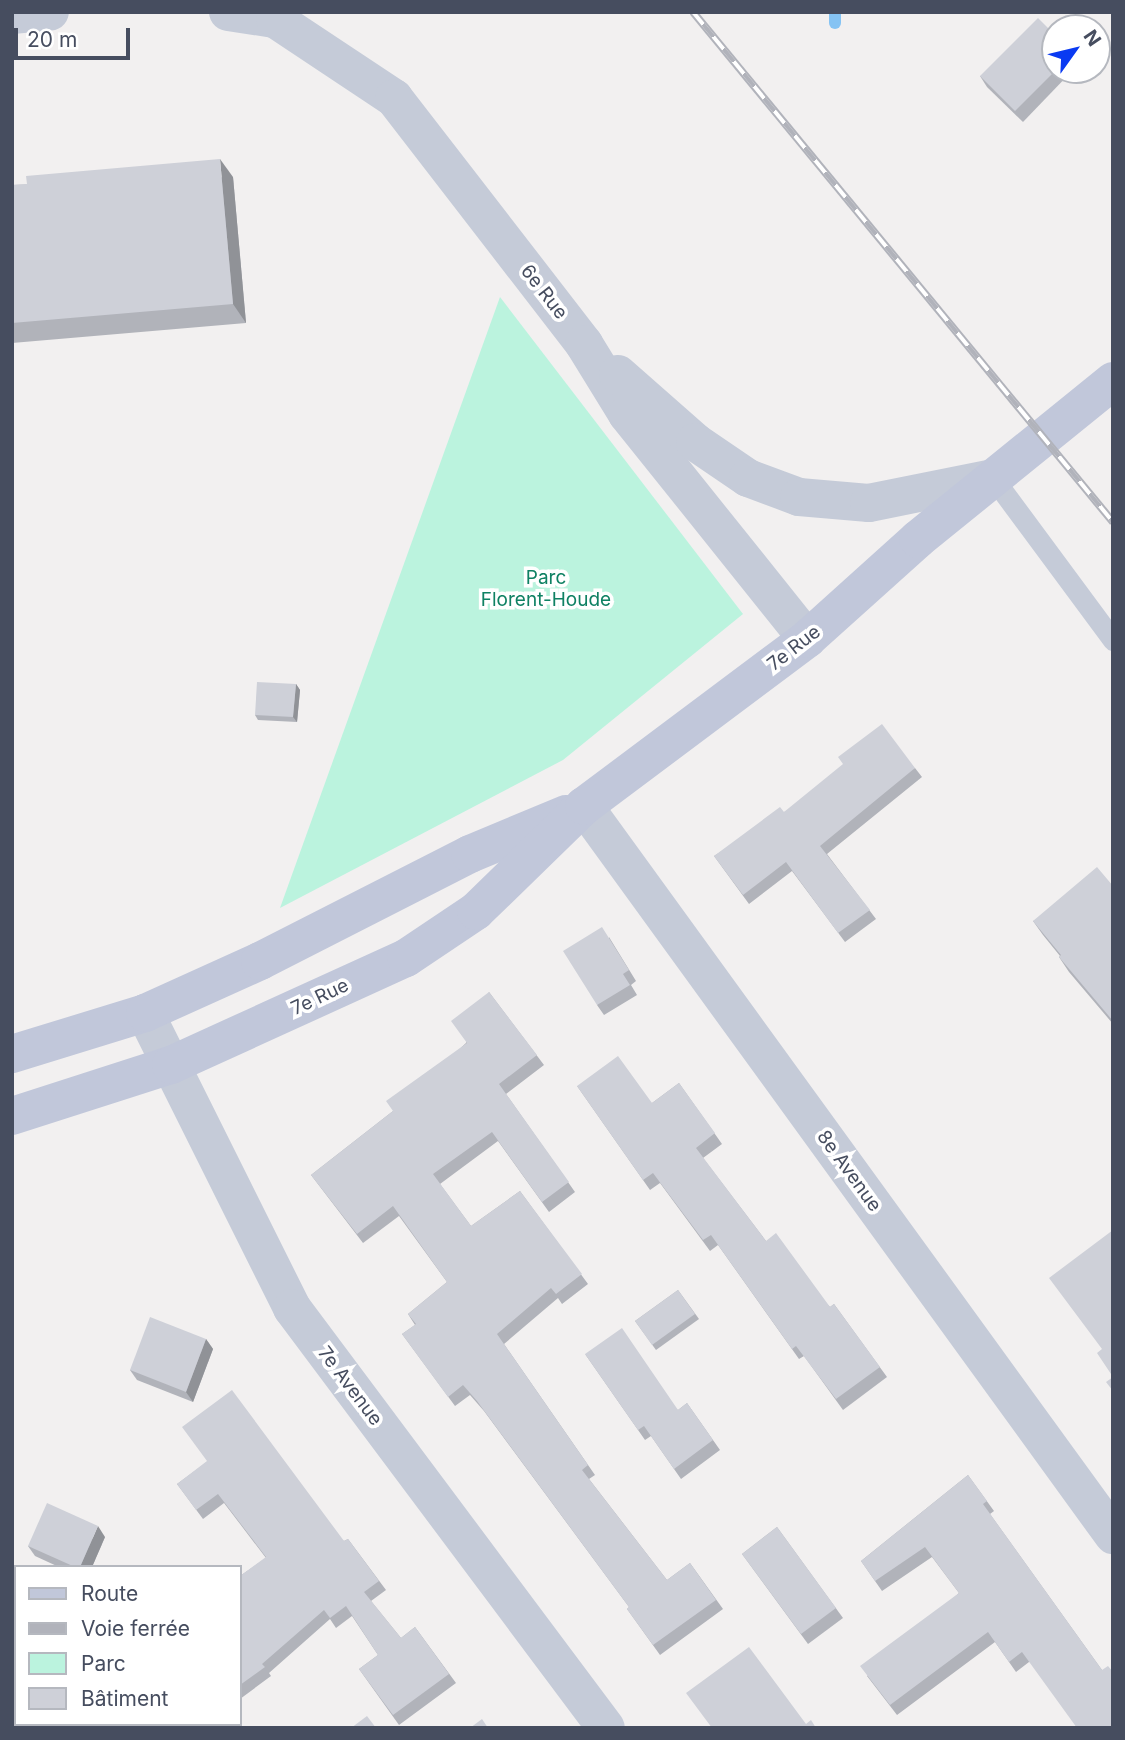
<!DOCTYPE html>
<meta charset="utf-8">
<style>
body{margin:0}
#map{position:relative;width:1125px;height:1740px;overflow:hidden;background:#f2f0f0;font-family:Inter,sans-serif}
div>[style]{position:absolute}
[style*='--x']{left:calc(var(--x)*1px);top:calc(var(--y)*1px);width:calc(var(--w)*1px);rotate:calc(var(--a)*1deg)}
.green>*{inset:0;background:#bbf3de}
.stream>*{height:12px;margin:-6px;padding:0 6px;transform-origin:6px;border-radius:6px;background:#85c3f3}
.lane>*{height:21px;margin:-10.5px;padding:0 10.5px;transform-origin:10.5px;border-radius:10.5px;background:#c5cbd8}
.street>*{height:38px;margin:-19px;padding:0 19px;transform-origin:19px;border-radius:19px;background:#c5cbd8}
.secondary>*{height:38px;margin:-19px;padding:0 19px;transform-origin:19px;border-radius:19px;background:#c1c7da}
.rail>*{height:8px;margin-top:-4px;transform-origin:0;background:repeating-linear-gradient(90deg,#fff 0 16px,#b1b3bb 0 32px);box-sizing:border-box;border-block:2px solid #b1b3bb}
.wall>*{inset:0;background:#b1b3ba}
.shaded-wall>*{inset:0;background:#909297}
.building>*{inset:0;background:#ced0d8}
span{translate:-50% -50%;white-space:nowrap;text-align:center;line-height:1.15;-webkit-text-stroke:7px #fff;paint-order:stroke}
.street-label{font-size:19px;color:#464d5f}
.park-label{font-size:19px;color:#0f8163}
.frame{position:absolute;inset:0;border:14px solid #464d5f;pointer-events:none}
.legend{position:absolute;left:14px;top:1565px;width:228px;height:161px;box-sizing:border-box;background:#fff;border:2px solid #b5b8bf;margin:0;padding:9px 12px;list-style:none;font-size:21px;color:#464d5f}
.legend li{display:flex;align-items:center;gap:14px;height:35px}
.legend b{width:35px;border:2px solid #b5b8bf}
.north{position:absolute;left:1041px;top:14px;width:70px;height:70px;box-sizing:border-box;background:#fff;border:2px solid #b5b8bf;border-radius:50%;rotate:56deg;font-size:19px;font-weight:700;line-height:28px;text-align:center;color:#464d5f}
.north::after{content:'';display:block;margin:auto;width:24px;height:32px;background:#0a3af2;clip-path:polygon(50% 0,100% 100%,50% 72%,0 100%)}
.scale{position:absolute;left:14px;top:28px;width:116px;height:32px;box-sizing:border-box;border:4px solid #464d5f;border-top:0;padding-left:9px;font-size:21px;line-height:24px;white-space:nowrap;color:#464d5f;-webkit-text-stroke:5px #fff;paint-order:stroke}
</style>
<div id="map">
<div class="green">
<i style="clip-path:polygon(500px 297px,743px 614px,563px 760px,280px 908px)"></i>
</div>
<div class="stream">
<i style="--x:835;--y:23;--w:11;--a:-90"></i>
</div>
<div class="lane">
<i style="--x:993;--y:478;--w:202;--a:53.5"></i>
</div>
<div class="street">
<i style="--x:228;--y:12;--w:48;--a:8.5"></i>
<i style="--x:275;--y:19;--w:143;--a:33.6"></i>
<i style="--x:394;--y:98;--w:311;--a:52.3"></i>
<i style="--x:584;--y:344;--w:82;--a:58.4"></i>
<i style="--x:627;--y:414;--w:288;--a:51.3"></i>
<i style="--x:12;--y:15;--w:38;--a:-5"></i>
<i style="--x:618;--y:374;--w:103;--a:41.4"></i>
<i style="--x:695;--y:442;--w:64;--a:34.2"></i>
<i style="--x:748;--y:478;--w:54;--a:20.4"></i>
<i style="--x:799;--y:497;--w:70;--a:4.9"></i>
<i style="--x:869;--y:503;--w:126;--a:-11.4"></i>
<i style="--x:584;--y:806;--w:901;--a:54.03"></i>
<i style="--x:145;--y:1013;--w:330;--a:63.5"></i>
<i style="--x:292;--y:1308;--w:524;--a:53.22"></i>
</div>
<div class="secondary">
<i style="--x:12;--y:1054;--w:139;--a:-17.1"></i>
<i style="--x:145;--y:1013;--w:126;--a:-24.3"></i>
<i style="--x:260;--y:961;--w:236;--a:-27"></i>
<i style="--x:470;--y:854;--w:104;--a:-22.6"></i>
<i style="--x:12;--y:1116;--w:167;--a:-17.8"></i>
<i style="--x:171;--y:1065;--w:258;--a:-24.5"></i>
<i style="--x:406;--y:958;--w:84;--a:-33.9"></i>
<i style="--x:476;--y:911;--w:151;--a:-44.2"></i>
<i style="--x:584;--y:806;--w:279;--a:-36.8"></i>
<i style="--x:807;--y:639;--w:149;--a:-42"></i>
<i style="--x:918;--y:539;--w:251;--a:-39"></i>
</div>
<div class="rail">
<i style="--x:693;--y:12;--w:661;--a:50.53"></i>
</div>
<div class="wall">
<i style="clip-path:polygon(1055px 70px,1073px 70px,1023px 122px,987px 87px,980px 76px)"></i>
<i style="clip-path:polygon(233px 177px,246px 323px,12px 343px,12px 185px)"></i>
<i style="clip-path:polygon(296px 684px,300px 690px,297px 722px,258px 720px,255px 715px)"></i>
<i style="clip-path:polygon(915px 768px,922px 777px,827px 854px,876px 919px,845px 942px,792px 871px,749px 904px,714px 856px,784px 812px)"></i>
<i style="clip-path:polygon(1113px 886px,1113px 1024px,1069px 972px,1059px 957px,1060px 956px,1043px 935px,1033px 921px)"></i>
<i style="clip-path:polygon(609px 937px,636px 981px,631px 985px,637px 995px,604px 1015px,597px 1005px)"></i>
<i style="clip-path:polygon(489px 992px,544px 1065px,506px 1094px,575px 1192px,549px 1212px,498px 1141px,440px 1184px,471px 1226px,520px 1191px,588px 1284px,562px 1304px,558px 1298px,504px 1344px,595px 1475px,589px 1479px,667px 1580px,690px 1563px,723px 1609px,660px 1655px,627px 1609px,629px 1607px,484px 1411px,470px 1395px,455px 1406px,402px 1334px,415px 1325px,408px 1314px,447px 1282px,399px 1216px,363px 1243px,311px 1175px,393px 1111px,466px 1043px)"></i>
<i style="clip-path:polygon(679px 1083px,722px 1144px,703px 1158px,766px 1241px,830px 1307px,834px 1304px,887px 1377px,843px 1410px,804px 1356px,799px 1359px,718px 1245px,710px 1251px,660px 1183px,650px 1190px,577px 1086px,652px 1103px)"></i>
<i style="clip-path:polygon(678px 1290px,699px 1319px,656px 1350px,635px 1321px)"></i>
<i style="clip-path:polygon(206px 1339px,213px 1349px,193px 1402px,137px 1380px,130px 1370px)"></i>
<i style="clip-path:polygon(585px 1354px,678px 1410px,687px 1403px,720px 1450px,681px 1479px,651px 1436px,645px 1440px)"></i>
<i style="clip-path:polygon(207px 1462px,344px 1541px,348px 1539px,386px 1590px,371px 1601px,401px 1638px,415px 1627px,456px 1683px,399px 1725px,359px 1669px,378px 1655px,352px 1616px,336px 1628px,330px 1619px,269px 1673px,271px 1676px,240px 1699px,240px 1576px,266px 1558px,224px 1503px,203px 1519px,177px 1484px)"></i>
<i style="clip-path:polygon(968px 1475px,994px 1511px,990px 1514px,1102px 1670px,1113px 1672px,1029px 1662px,1016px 1672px,995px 1642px,897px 1715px,867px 1676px,959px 1593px,932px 1557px,882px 1591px,861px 1561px)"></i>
<i style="clip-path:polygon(777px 1527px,843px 1618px,808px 1644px,742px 1554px)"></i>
<i style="clip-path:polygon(105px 1537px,92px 1567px,59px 1567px,35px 1556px,28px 1546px)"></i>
<i style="clip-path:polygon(131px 1724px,207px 1724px,202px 1728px,134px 1728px)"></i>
</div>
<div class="shaded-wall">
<i style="clip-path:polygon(220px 159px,233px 177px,246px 323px,233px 304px)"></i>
<i style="clip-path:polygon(296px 684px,300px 690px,297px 722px,293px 717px)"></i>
<i style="clip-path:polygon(206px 1339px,213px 1349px,193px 1402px,186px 1392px)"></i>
<i style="clip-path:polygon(98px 1526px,105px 1537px,92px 1567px,80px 1567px)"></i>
</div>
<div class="building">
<i style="clip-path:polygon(1038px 18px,1055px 35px,1055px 70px,1056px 70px,1015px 111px,980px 76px)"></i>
<i style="clip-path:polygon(220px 159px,233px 304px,12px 323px,12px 185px,27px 184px,26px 176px)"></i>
<i style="clip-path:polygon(257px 682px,296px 684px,293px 717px,255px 715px)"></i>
<i style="clip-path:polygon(882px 724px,915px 768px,820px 846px,870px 910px,838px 933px,786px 862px,743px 895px,714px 856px,780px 807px,784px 812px,843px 764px,838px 757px)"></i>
<i style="clip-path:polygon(1097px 867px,1113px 886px,1113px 1021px,1059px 957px,1061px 955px,1033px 921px)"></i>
<i style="clip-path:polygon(602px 927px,629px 970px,623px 974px,630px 985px,597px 1005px,563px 951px)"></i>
<i style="clip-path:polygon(489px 992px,537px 1055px,499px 1084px,569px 1182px,542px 1202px,492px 1132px,433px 1174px,471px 1226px,520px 1191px,582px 1274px,556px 1294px,551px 1288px,497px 1334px,588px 1465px,582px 1470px,667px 1580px,690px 1563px,716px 1600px,653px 1645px,627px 1609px,629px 1607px,477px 1401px,463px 1385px,448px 1397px,402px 1334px,416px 1324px,408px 1314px,447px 1282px,393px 1206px,357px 1234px,311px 1175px,393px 1111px,386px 1101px,467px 1043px,451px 1021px)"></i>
<i style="clip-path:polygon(618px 1056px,652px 1103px,679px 1083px,715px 1133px,696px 1148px,766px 1241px,776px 1233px,830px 1307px,834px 1304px,880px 1367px,836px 1399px,796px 1346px,792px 1349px,711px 1235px,703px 1240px,653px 1173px,643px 1180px,577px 1086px)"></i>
<i style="clip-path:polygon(1113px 1230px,1113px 1391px,1106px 1382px,1113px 1377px,1097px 1353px,1102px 1349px,1049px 1278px)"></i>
<i style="clip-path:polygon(678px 1290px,695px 1314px,652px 1345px,635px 1321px)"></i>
<i style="clip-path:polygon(150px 1317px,206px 1339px,186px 1392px,130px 1370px)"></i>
<i style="clip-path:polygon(622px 1328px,678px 1410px,687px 1403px,713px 1440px,674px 1469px,644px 1426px,638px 1430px,585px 1354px)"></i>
<i style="clip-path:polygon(232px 1390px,344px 1541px,348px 1539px,379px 1581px,364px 1592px,401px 1638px,415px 1627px,449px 1674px,393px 1715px,359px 1669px,378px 1655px,346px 1606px,330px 1618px,324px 1610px,262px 1664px,265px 1667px,240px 1685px,240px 1576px,266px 1557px,218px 1494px,196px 1510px,177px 1484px,207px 1461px,182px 1427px)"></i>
<i style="clip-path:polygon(968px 1475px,987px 1501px,983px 1504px,1102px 1670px,1108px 1666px,1113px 1672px,1113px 1728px,1077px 1728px,1022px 1652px,1009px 1662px,988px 1632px,890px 1705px,860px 1666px,959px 1593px,925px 1547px,875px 1581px,861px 1561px)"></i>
<i style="clip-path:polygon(47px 1503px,98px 1526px,80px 1567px,75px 1567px,28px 1546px)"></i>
<i style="clip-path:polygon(777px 1527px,836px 1608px,801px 1634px,742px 1554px)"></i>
<i style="clip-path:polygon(749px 1647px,806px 1724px,811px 1720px,816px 1728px,719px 1728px,718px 1727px,712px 1728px,686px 1693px)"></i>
<i style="clip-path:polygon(367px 1716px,376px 1728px,351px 1728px)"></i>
<i style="clip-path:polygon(482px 1719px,488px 1728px,470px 1728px)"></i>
<i style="clip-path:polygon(132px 1724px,188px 1724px,183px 1728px,135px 1728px)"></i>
</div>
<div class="street-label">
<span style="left:544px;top:292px;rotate:52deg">6e Rue</span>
<span style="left:794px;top:648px;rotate:-38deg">7e Rue</span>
<span style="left:320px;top:997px;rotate:-25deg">7e Rue</span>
<span style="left:849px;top:1171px;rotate:54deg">8e Avenue</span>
<span style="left:350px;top:1386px;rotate:53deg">7e Avenue</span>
</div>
<div class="park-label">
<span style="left:546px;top:589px">Parc<br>Florent-Houde</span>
</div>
<div class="frame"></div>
<ul class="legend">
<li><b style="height:9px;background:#c1c7da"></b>Route</li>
<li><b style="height:9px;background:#b1b3bb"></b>Voie ferrée</li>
<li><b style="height:19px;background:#bbf3de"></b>Parc</li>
<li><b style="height:19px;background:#ced0d8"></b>Bâtiment</li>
</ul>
<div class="north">N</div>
<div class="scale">20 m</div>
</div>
